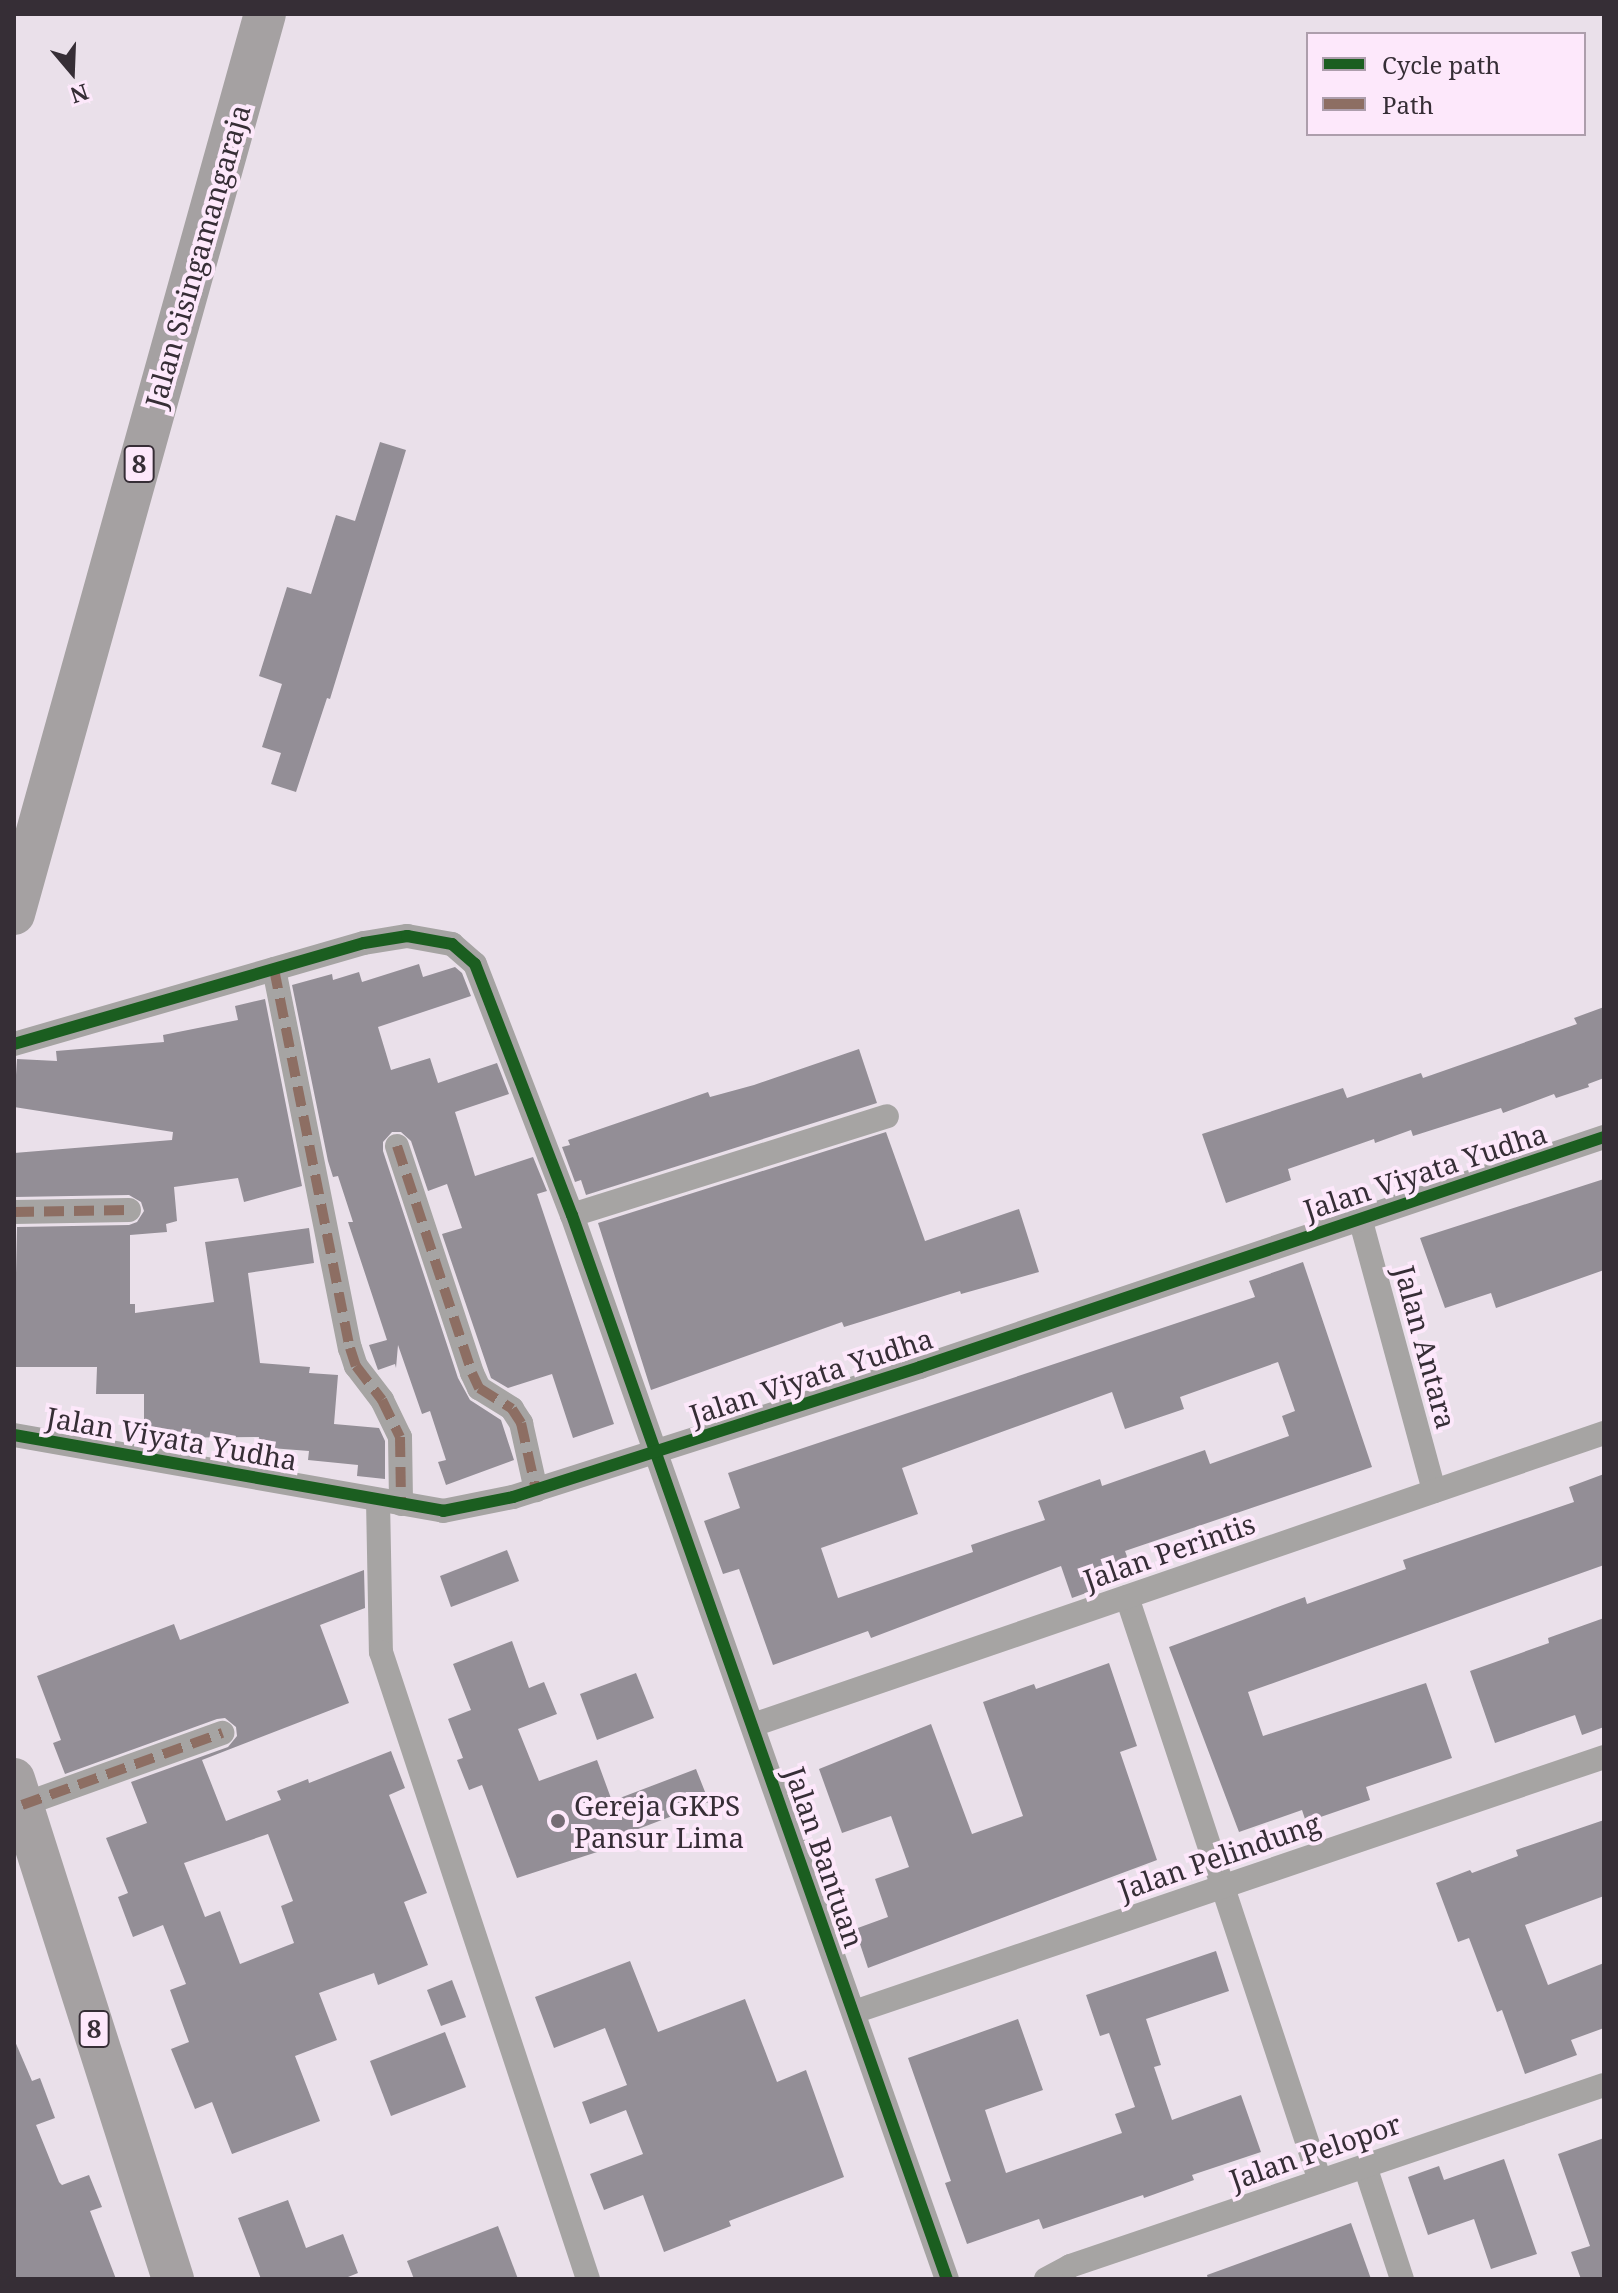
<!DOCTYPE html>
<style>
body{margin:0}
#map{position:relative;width:1618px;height:2293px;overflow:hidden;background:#eae0ea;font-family:"Noto Serif",serif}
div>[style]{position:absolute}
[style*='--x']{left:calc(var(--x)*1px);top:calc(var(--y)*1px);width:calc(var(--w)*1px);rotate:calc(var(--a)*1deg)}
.building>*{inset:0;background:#938e96}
.street>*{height:24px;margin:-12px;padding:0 12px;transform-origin:12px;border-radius:12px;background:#a6a4a3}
.highway>*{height:42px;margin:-21px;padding:0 21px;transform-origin:21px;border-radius:21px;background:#a5a1a2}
.quiet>*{height:10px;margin-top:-5px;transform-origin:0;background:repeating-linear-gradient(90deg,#8d6e63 0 20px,transparent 0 30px)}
.cycleway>*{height:12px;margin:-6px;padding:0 6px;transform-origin:6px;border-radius:6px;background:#1b5e20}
.dots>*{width:22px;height:22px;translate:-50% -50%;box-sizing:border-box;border:4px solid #fde8fb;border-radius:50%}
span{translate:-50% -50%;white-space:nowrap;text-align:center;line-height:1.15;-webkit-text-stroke:8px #fde8fb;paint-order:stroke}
.shield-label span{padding:2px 6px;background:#fde8fb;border:2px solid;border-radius:6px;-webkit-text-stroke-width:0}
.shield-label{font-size:26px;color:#362e36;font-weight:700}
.street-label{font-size:28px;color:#362e36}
.poi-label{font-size:28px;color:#362e36}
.left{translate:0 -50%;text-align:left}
.frame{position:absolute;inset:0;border:16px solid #362e36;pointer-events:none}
.legend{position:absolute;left:1306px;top:32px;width:280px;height:104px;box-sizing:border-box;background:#fde8fb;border:2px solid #ad9eac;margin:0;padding:10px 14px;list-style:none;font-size:24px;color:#362e36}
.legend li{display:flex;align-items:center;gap:16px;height:40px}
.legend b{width:40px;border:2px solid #ad9eac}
.north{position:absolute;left:32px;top:32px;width:80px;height:80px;-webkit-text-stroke:6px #fde8fb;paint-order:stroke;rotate:161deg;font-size:22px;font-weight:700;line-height:32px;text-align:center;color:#362e36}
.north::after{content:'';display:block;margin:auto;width:28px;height:36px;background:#362e36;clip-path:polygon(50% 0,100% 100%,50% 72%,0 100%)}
</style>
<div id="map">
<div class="building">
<i style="clip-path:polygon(380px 442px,406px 450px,330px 699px,327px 698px,296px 792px,271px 784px,281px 753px,262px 747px,282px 684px,259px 676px,287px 587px,311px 594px,336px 515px,355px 521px)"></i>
<i style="clip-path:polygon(419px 964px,423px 977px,455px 967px,462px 973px,471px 996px,378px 1027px,391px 1070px,430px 1058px,438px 1083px,497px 1063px,509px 1094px,455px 1112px,475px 1176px,533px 1157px,547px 1191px,537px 1194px,614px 1424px,573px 1438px,552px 1374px,508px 1388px,491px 1378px,442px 1234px,462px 1228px,447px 1184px,428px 1191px,411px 1141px,401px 1132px,392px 1132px,383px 1142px,383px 1151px,458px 1378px,470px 1400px,501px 1420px,514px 1460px,446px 1485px,438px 1462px,446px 1460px,430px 1411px,422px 1414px,398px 1345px,396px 1368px,395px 1364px,378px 1370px,369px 1345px,387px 1340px,348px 1222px,353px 1222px,338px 1176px,333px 1177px,328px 1161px,292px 985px,332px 974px,333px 980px,359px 972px,362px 982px)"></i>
<i style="clip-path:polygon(265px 999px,302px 1186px,244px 1202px,238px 1178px,174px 1187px,177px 1221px,166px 1224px,167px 1232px,130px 1235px,130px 1304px,135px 1304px,135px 1313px,214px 1302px,205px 1242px,309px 1228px,314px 1263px,248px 1273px,260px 1363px,310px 1367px,309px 1373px,338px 1375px,334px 1424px,379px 1428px,385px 1441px,385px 1479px,357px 1476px,358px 1465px,308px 1460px,309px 1451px,258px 1447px,259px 1437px,144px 1438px,144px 1394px,96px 1394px,97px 1367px,14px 1367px,17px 1227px,129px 1225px,137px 1222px,144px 1211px,141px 1202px,129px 1195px,14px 1197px,14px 1153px,172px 1140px,173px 1132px,14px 1107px,17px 1059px,57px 1061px,56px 1051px,164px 1042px,163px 1035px,238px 1020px,235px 1006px)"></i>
<i style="clip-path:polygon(1604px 1007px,1604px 1078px,1588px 1084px,1589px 1087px,1556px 1098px,1554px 1094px,1503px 1113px,1501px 1108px,1413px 1136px,1411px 1130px,1375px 1143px,1374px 1139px,1288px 1169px,1291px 1180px,1226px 1203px,1202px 1134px,1343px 1088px,1347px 1098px,1421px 1073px,1423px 1078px,1577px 1024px,1574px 1018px)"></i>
<i style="clip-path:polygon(859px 1049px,877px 1103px,586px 1195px,581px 1180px,575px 1182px,562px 1147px,570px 1145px,568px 1140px,708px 1092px,710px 1097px,754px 1085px)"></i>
<i style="clip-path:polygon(886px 1132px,925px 1241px,1019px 1209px,1039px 1272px,961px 1294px,960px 1291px,844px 1327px,842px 1322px,651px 1390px,598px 1223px)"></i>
<i style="clip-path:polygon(1604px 1179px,1604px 1270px,1496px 1308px,1491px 1293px,1445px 1308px,1420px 1238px)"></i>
<i style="clip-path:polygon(evenodd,1303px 1262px,1372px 1467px,1125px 1551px,1134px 1576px,1072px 1598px,1061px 1566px,871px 1638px,868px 1631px,773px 1665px,739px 1569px,723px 1574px,704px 1521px,740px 1508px,728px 1473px,1255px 1297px,1249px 1281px,1303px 1262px,1278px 1362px,1295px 1411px,1282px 1416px,1289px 1436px,1210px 1464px,1205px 1450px,1102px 1486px,1100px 1479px,1038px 1501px,1045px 1520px,971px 1545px,973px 1552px,838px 1598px,821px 1548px,918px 1514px,902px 1468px,1112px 1392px,1125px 1429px,1184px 1409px,1180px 1397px,1278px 1362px)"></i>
<i style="clip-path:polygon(1604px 1474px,1604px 1565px,1248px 1692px,1263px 1736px,1426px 1683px,1452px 1758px,1366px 1787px,1370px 1800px,1306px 1822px,1302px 1810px,1239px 1832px,1169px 1647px,1305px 1597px,1307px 1604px,1406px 1569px,1403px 1560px,1574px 1502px,1569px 1487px)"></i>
<i style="clip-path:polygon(507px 1550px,519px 1581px,451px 1607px,440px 1576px)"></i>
<i style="clip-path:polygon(evenodd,364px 1570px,365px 1608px,320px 1625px,349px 1703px,202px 1760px,226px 1821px,281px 1800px,277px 1791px,308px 1779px,309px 1783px,391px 1751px,405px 1788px,389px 1795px,427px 1893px,404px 1902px,428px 1965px,378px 1985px,374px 1973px,319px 1993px,337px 2040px,295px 2056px,320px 2121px,232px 2154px,212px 2102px,195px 2109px,171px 2049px,189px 2042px,170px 1990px,186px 1984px,163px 1925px,133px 1937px,118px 1897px,128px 1893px,106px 1838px,147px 1823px,131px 1782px,228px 1747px,237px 1736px,236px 1727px,225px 1718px,217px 1719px,65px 1774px,53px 1743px,61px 1740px,37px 1676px,174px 1624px,180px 1640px,364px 1570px,268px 1834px,293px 1901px,281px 1906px,294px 1943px,240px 1964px,220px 1911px,205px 1917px,184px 1863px,268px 1834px)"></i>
<i style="clip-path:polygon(1604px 1618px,1604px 1727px,1582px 1735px,1575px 1715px,1495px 1743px,1470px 1671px,1549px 1643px,1548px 1638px)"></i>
<i style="clip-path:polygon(512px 1641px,529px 1688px,544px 1682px,557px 1714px,518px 1729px,539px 1781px,597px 1760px,612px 1801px,696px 1769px,709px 1802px,625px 1834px,628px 1842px,517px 1878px,482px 1785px,469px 1790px,457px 1760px,463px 1758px,448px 1719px,471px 1710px,453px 1664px)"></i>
<i style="clip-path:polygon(1109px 1663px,1137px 1746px,1120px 1752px,1157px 1860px,868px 1968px,855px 1929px,888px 1917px,875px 1879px,909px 1867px,891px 1816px,842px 1833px,819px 1769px,931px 1724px,972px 1834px,1023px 1816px,983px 1702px,1034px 1684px,1036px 1689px)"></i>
<i style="clip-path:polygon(636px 1673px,654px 1718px,597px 1740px,580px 1694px)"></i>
<i style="clip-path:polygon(1604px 1820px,1604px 1896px,1525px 1925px,1548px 1985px,1604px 1963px,1604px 2028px,1571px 2040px,1577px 2055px,1525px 2074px,1502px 2010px,1497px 2012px,1469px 1938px,1458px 1942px,1436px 1883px,1470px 1870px,1472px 1873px,1518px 1856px,1516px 1850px)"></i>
<i style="clip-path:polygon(1216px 1951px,1229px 1991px,1146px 2019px,1161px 2065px,1154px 2067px,1172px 2120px,1241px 2095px,1261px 2152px,1192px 2175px,1194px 2180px,1144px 2198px,1143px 2195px,1043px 2229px,1039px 2219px,967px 2244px,945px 2183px,951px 2181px,908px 2058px,1018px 2019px,1043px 2090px,985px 2110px,1006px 2173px,1122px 2133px,1115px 2114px,1135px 2107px,1109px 2033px,1100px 2036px,1086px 1995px)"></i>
<i style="clip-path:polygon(630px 1961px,658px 2032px,745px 1999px,777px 2082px,806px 2070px,844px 2177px,729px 2221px,731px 2226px,664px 2252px,643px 2195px,604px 2210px,590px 2174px,643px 2154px,626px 2110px,590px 2124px,582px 2102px,627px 2085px,605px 2028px,554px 2048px,535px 1997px)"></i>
<i style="clip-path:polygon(452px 1980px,466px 2017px,441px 2026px,427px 1990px)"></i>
<i style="clip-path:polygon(445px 2032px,466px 2087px,391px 2116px,370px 2061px)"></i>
<i style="clip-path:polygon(14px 2039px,32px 2081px,40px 2078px,55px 2118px,36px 2125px,59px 2182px,62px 2185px,89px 2175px,102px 2207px,90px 2211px,116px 2279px,14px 2279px)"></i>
<i style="clip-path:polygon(1604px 2138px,1604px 2279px,1581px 2279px,1571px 2252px,1590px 2246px,1558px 2154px)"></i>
<i style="clip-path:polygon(1504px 2159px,1537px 2254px,1491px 2269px,1474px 2219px,1428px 2235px,1408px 2177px,1439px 2166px,1444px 2180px)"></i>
<i style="clip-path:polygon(288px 2200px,306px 2248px,343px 2234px,358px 2273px,343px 2279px,261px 2279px,238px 2218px)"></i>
<i style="clip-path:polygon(1351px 2223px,1371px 2279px,1208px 2279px,1207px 2275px)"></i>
<i style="clip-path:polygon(498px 2226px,518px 2279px,414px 2279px,407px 2261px)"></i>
</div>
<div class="street">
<i style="--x:274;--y:969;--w:387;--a:78.7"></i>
<i style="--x:350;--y:1348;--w:19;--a:72"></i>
<i style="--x:356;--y:1366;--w:43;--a:52.6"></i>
<i style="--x:382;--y:1400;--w:41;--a:64.1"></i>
<i style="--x:400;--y:1437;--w:67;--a:89.1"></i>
<i style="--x:14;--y:1044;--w:364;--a:-16.1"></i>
<i style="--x:364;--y:943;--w:44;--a:-9.2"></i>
<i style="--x:407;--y:936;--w:46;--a:10.1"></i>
<i style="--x:452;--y:944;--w:30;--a:41"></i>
<i style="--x:475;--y:964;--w:269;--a:68.9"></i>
<i style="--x:572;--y:1215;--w:1128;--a:70.59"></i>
<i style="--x:397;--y:1146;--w:239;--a:71.7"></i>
<i style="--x:472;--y:1373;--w:17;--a:65"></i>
<i style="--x:479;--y:1388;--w:39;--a:32"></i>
<i style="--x:512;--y:1409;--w:17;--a:57"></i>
<i style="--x:521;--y:1423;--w:69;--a:77.4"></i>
<i style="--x:14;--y:1212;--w:115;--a:-1"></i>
<i style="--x:572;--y:1215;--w:330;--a:-17.4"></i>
<i style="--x:1360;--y:1218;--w:283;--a:74.8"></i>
<i style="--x:14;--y:1435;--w:436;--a:10"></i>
<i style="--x:443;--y:1511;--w:71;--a:-11.3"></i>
<i style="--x:513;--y:1497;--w:427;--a:-17.7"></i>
<i style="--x:920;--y:1367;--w:722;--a:-18.59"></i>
<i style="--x:378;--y:1500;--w:152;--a:88.9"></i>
<i style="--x:381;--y:1652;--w:660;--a:71.73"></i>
<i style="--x:1127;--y:1597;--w:615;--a:71.71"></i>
<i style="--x:753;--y:1725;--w:900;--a:-18.94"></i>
<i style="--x:22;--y:1805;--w:213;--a:-19.8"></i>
<i style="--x:854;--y:2012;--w:792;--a:-18.78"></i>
<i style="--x:1365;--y:2166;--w:119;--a:71.9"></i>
<i style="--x:1046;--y:2279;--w:27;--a:-28"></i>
<i style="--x:1070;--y:2266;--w:564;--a:-18.72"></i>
</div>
<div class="highway">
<i style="--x:14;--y:914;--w:934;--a:-74.42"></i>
<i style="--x:14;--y:1779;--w:525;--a:72.36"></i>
</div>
<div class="quiet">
<i style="--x:274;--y:969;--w:387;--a:78.7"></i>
<i style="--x:350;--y:1348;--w:19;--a:72"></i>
<i style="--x:356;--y:1366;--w:43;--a:52.6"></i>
<i style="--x:382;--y:1400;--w:41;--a:64.1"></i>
<i style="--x:400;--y:1437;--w:67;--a:89.1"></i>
<i style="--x:397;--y:1146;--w:239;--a:71.7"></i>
<i style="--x:472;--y:1373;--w:17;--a:65"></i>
<i style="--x:479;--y:1388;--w:39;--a:32"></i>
<i style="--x:512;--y:1409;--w:17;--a:57"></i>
<i style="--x:521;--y:1423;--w:69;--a:77.4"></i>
<i style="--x:14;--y:1212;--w:115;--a:-1"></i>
<i style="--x:22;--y:1805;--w:213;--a:-19.8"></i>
</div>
<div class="cycleway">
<i style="--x:14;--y:1044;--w:364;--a:-16.1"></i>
<i style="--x:364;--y:943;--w:44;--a:-9.2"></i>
<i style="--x:407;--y:936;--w:46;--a:10.1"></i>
<i style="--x:452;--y:944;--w:30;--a:41"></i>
<i style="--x:475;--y:964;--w:269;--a:68.9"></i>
<i style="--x:572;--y:1215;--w:1128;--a:70.59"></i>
<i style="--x:14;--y:1435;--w:436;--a:10"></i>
<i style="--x:443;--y:1511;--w:71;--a:-11.3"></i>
<i style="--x:513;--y:1497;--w:427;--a:-17.7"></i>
<i style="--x:920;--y:1367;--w:722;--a:-18.59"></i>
</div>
<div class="dots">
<i style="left:558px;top:1821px;background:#756c75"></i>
</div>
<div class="shield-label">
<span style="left:139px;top:464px">8</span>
<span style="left:94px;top:2029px">8</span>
</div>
<div class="street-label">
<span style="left:197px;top:256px;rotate:-74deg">Jalan Sisingamangaraja</span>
<span style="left:1425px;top:1171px;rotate:-18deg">Jalan Viyata Yudha</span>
<span style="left:1426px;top:1347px;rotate:75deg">Jalan Antara</span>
<span style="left:811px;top:1376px;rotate:-18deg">Jalan Viyata Yudha</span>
<span style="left:172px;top:1438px;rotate:10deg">Jalan Viyata Yudha</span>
<span style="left:1169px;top:1551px;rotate:-19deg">Jalan Perintis</span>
<span style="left:1219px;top:1856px;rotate:-19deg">Jalan Pelindung</span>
<span style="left:825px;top:1857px;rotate:71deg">Jalan Bantuan</span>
<span style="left:1315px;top:2151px;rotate:-19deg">Jalan Pelopor</span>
</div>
<div class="poi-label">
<span class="left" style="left:574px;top:1821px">Gereja GKPS<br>Pansur Lima</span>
</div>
<div class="frame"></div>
<ul class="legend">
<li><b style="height:10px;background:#1b5e20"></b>Cycle path</li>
<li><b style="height:10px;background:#8d6e63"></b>Path</li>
</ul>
<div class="north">N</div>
</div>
